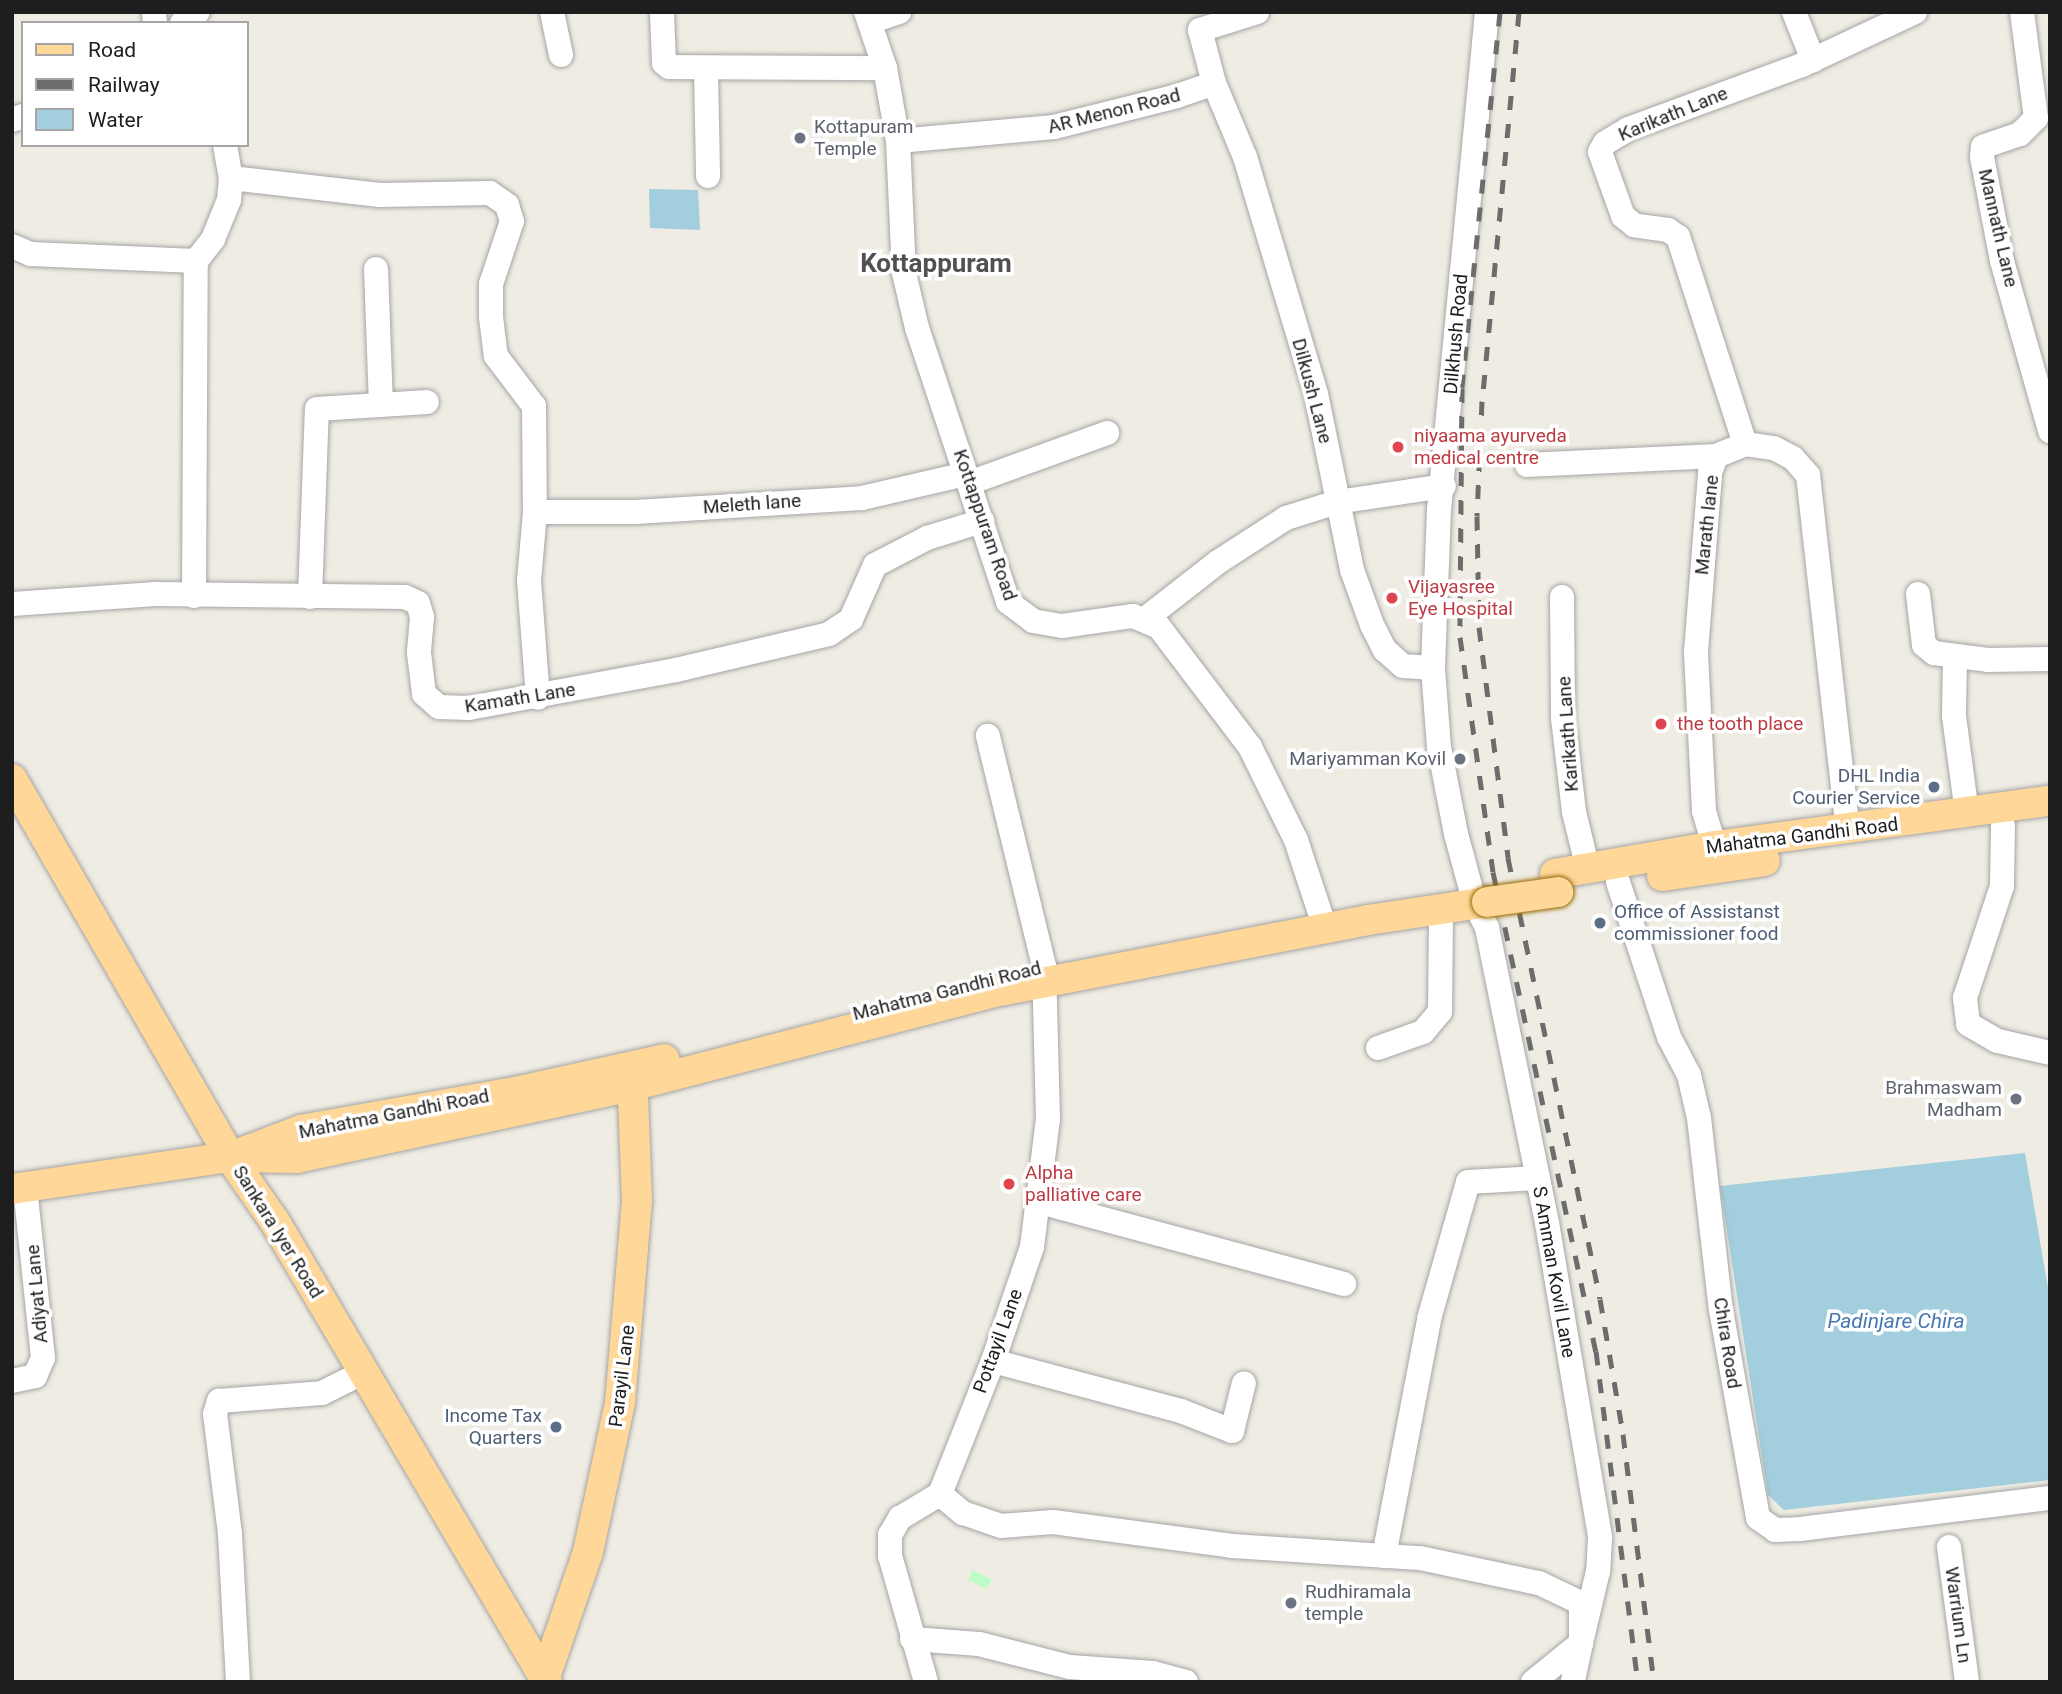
<!DOCTYPE html>
<style>
body{margin:0}
#map{position:relative;width:2062px;height:1694px;overflow:hidden;background:#efece3;font-family:Roboto,sans-serif}
div>[style]{position:absolute}
[style*='--x']{left:calc(var(--x)*1px);top:calc(var(--y)*1px);width:calc(var(--w)*1px);rotate:calc(var(--a)*1deg)}
.park>*{inset:0;background:#befbc6}
.water>*{inset:0;background:#a2cede}
.roads{filter:drop-shadow(0 0 2px #a5a5a5) drop-shadow(0 0 2px #a5a5a5)}
.minor>*{height:24px;margin:-12px;padding:0 12px;transform-origin:12px;border-radius:12px;background:#fff}
.major>*{height:30px;margin:-15px;padding:0 15px;transform-origin:15px;border-radius:15px;background:#fed799}
.rail>*{height:5px;margin-top:-2.5px;transform-origin:0;background:repeating-linear-gradient(90deg,#6c6c6c 0 14px,transparent 0 28px)}
.bridges{filter:drop-shadow(0 0 2px #976b00) drop-shadow(0 0 2px #976b00)}
.major-bridge>*{height:30px;margin:-15px;padding:0 15px;transform-origin:15px;border-radius:15px;background:#fed799}
.dots>*{width:19px;height:19px;translate:-50% -50%;box-sizing:border-box;border:4px solid #fff;border-radius:50%}
span{translate:-50% -50%;white-space:nowrap;text-align:center;line-height:1.15;-webkit-text-stroke:7px #fff;paint-order:stroke}
.street-label{font-size:19px;color:#1e1e1e}
.worship-label{font-size:19px;color:#5b616d}
.left{translate:0 -50%;text-align:left}
.right{translate:-100% -50%;text-align:right}
.health-label{font-size:19px;color:#be3a42}
.service-label{font-size:19px;color:#4e5e75}
.water-label{font-size:21px;color:#4777b0;font-style:italic}
.district-label{font-size:26px;color:#515151;font-weight:700}
.frame{position:absolute;inset:0;border:14px solid #1e1e1e;pointer-events:none}
.legend{position:absolute;left:21px;top:21px;width:228px;height:126px;box-sizing:border-box;background:#fff;border:2px solid #a5a5a5;margin:0;padding:9px 12px;list-style:none;font-size:21px;color:#1e1e1e}
.legend li{display:flex;align-items:center;gap:14px;height:35px}
.legend b{width:35px;border:2px solid #a5a5a5}
</style>
<div id="map">
<div class="park">
<i style="clip-path:polygon(973px 1570px,992px 1580px,986px 1589px,968px 1580px)"></i>
</div>
<div class="water">
<i style="clip-path:polygon(649px 189px,698px 190px,700px 230px,650px 228px)"></i>
<i style="clip-path:polygon(2025px 1153px,2050px 1300px,2050px 1480px,1784px 1510px,1768px 1495px,1720px 1186px)"></i>
</div>
<div class="roads">
<div class="minor">
<i style="--x:154;--y:12;--w:11;--a:85"></i>
<i style="--x:552;--y:12;--w:44;--a:78.2"></i>
<i style="--x:662;--y:12;--w:51;--a:87.8"></i>
<i style="--x:664;--y:63;--w:6;--a:39"></i>
<i style="--x:669;--y:67;--w:216;--a:0.3"></i>
<i style="--x:866;--y:12;--w:59;--a:71.3"></i>
<i style="--x:885;--y:68;--w:74;--a:79.9"></i>
<i style="--x:898;--y:141;--w:132;--a:87.4"></i>
<i style="--x:904;--y:273;--w:57;--a:76.7"></i>
<i style="--x:917;--y:328;--w:289;--a:71.6"></i>
<i style="--x:1008;--y:602;--w:31;--a:37"></i>
<i style="--x:1033;--y:621;--w:29;--a:10"></i>
<i style="--x:1062;--y:626;--w:72;--a:-8"></i>
<i style="--x:1133;--y:616;--w:28;--a:23"></i>
<i style="--x:1159;--y:627;--w:151;--a:52.8"></i>
<i style="--x:1250;--y:747;--w:104;--a:63.7"></i>
<i style="--x:1296;--y:840;--w:93;--a:71.8"></i>
<i style="--x:1487;--y:12;--w:500;--a:95.51"></i>
<i style="--x:1439;--y:510;--w:158;--a:92.2"></i>
<i style="--x:1433;--y:668;--w:79;--a:85.7"></i>
<i style="--x:1439;--y:747;--w:89;--a:78.9"></i>
<i style="--x:1456;--y:834;--w:73;--a:74.8"></i>
<i style="--x:1475;--y:904;--w:27;--a:63"></i>
<i style="--x:1487;--y:928;--w:301;--a:78.5"></i>
<i style="--x:1547;--y:1223;--w:319;--a:80.4"></i>
<i style="--x:1600;--y:1538;--w:33;--a:93"></i>
<i style="--x:1598;--y:1571;--w:74;--a:103.3"></i>
<i style="--x:1581;--y:1643;--w:62;--a:140.9"></i>
<i style="--x:1794;--y:12;--w:52;--a:68.4"></i>
<i style="--x:2022;--y:12;--w:107;--a:82.5"></i>
<i style="--x:2036;--y:118;--w:23;--a:135"></i>
<i style="--x:2020;--y:134;--w:39;--a:161"></i>
<i style="--x:1983;--y:147;--w:10;--a:96"></i>
<i style="--x:1982;--y:157;--w:106;--a:79.1"></i>
<i style="--x:2002;--y:261;--w:177;--a:74.2"></i>
<i style="--x:870;--y:22;--w:31;--a:-19"></i>
<i style="--x:182;--y:23;--w:19;--a:-35"></i>
<i style="--x:706;--y:69;--w:107;--a:88.9"></i>
<i style="--x:1214;--y:83;--w:80;--a:67.3"></i>
<i style="--x:1245;--y:157;--w:247;--a:73.3"></i>
<i style="--x:1316;--y:394;--w:180;--a:78.4"></i>
<i style="--x:1352;--y:570;--w:59;--a:70"></i>
<i style="--x:1372;--y:625;--w:28;--a:63"></i>
<i style="--x:1385;--y:650;--w:24;--a:42"></i>
<i style="--x:1403;--y:666;--w:30;--a:4"></i>
<i style="--x:12;--y:120;--w:12;--a:-20"></i>
<i style="--x:898;--y:141;--w:157;--a:-5.1"></i>
<i style="--x:1054;--y:127;--w:127;--a:-14.1"></i>
<i style="--x:1177;--y:96;--w:39;--a:-19"></i>
<i style="--x:1214;--y:83;--w:55;--a:-104.8"></i>
<i style="--x:1200;--y:30;--w:60;--a:-17.5"></i>
<i style="--x:225;--y:145;--w:34;--a:80"></i>
<i style="--x:231;--y:178;--w:150;--a:6.5"></i>
<i style="--x:380;--y:195;--w:110;--a:-1"></i>
<i style="--x:490;--y:193;--w:21;--a:35"></i>
<i style="--x:507;--y:205;--w:17;--a:73"></i>
<i style="--x:512;--y:221;--w:66;--a:108.4"></i>
<i style="--x:491;--y:284;--w:33;--a:90"></i>
<i style="--x:491;--y:317;--w:39;--a:83"></i>
<i style="--x:496;--y:356;--w:63;--a:52.8"></i>
<i style="--x:534;--y:406;--w:106;--a:89.5"></i>
<i style="--x:535;--y:512;--w:69;--a:95"></i>
<i style="--x:529;--y:581;--w:117;--a:85.6"></i>
<i style="--x:12;--y:246;--w:21;--a:23"></i>
<i style="--x:31;--y:254;--w:165;--a:2.4"></i>
<i style="--x:376;--y:269;--w:134;--a:87.9"></i>
<i style="--x:1745;--y:444;--w:218;--a:-107.9"></i>
<i style="--x:1678;--y:237;--w:12;--a:-145"></i>
<i style="--x:1668;--y:230;--w:34;--a:-172"></i>
<i style="--x:1634;--y:225;--w:14;--a:-141"></i>
<i style="--x:1623;--y:216;--w:68;--a:-109.8"></i>
<i style="--x:1600;--y:152;--w:10;--a:-61"></i>
<i style="--x:1605;--y:143;--w:27;--a:-31"></i>
<i style="--x:1628;--y:129;--w:185;--a:-20.2"></i>
<i style="--x:1802;--y:65;--w:125;--a:-25.1"></i>
<i style="--x:1527;--y:465;--w:189;--a:-2.7"></i>
<i style="--x:969;--y:483;--w:147;--a:-19.9"></i>
<i style="--x:535;--y:512;--w:100;--a:0"></i>
<i style="--x:635;--y:512;--w:227;--a:-3.5"></i>
<i style="--x:862;--y:498;--w:107;--a:-13"></i>
<i style="--x:1918;--y:594;--w:51;--a:83.3"></i>
<i style="--x:1924;--y:645;--w:13;--a:39"></i>
<i style="--x:1934;--y:653;--w:54;--a:7.4"></i>
<i style="--x:1988;--y:660;--w:62;--a:-0.9"></i>
<i style="--x:194;--y:596;--w:335;--a:-89.7"></i>
<i style="--x:196;--y:261;--w:28;--a:-52"></i>
<i style="--x:213;--y:239;--w:42;--a:-67.7"></i>
<i style="--x:229;--y:200;--w:22;--a:-85"></i>
<i style="--x:310;--y:597;--w:188;--a:-87.9"></i>
<i style="--x:317;--y:409;--w:110;--a:-3.6"></i>
<i style="--x:1562;--y:597;--w:121;--a:89.5"></i>
<i style="--x:1563;--y:718;--w:95;--a:83.3"></i>
<i style="--x:1574;--y:812;--w:59;--a:76.2"></i>
<i style="--x:12;--y:604;--w:144;--a:-4"></i>
<i style="--x:156;--y:594;--w:249;--a:0.7"></i>
<i style="--x:405;--y:597;--w:14;--a:25"></i>
<i style="--x:418;--y:603;--w:15;--a:74"></i>
<i style="--x:422;--y:617;--w:36;--a:95"></i>
<i style="--x:419;--y:653;--w:41;--a:83"></i>
<i style="--x:424;--y:694;--w:20;--a:41"></i>
<i style="--x:439;--y:707;--w:30;--a:2"></i>
<i style="--x:469;--y:708;--w:210;--a:-10.4"></i>
<i style="--x:676;--y:670;--w:157;--a:-13.2"></i>
<i style="--x:829;--y:634;--w:27;--a:-34"></i>
<i style="--x:851;--y:619;--w:59;--a:-66"></i>
<i style="--x:875;--y:565;--w:59;--a:-27.4"></i>
<i style="--x:927;--y:538;--w:58;--a:-17.2"></i>
<i style="--x:1145;--y:619;--w:93;--a:-38"></i>
<i style="--x:1218;--y:562;--w:81;--a:-32.9"></i>
<i style="--x:1286;--y:518;--w:53;--a:-17.4"></i>
<i style="--x:1337;--y:502;--w:108;--a:-8.5"></i>
<i style="--x:1955;--y:657;--w:59;--a:91"></i>
<i style="--x:1954;--y:716;--w:98;--a:82.4"></i>
<i style="--x:2003;--y:826;--w:60;--a:91"></i>
<i style="--x:2002;--y:886;--w:118;--a:108.3"></i>
<i style="--x:1965;--y:998;--w:26;--a:83"></i>
<i style="--x:1968;--y:1024;--w:34;--a:30"></i>
<i style="--x:1998;--y:1041;--w:53;--a:13"></i>
<i style="--x:1719;--y:862;--w:53;--a:-106.4"></i>
<i style="--x:1704;--y:811;--w:159;--a:-92.9"></i>
<i style="--x:1696;--y:652;--w:180;--a:-85.5"></i>
<i style="--x:1710;--y:473;--w:18;--a:-71"></i>
<i style="--x:1716;--y:456;--w:31;--a:-22"></i>
<i style="--x:1745;--y:444;--w:29;--a:8"></i>
<i style="--x:1774;--y:448;--w:21;--a:28"></i>
<i style="--x:1793;--y:458;--w:23;--a:49"></i>
<i style="--x:1808;--y:475;--w:358;--a:83.6"></i>
<i style="--x:1618;--y:882;--w:163;--a:71.8"></i>
<i style="--x:1669;--y:1037;--w:43;--a:62.2"></i>
<i style="--x:1689;--y:1075;--w:44;--a:76.9"></i>
<i style="--x:1699;--y:1118;--w:193;--a:83.5"></i>
<i style="--x:1721;--y:1310;--w:211;--a:79.9"></i>
<i style="--x:1758;--y:1518;--w:21;--a:35"></i>
<i style="--x:1775;--y:1530;--w:25;--a:-2"></i>
<i style="--x:1800;--y:1529;--w:252;--a:-7.1"></i>
<i style="--x:1378;--y:1048;--w:48;--a:-19.6"></i>
<i style="--x:1423;--y:1032;--w:26;--a:-50"></i>
<i style="--x:1440;--y:1012;--w:103;--a:-89.4"></i>
<i style="--x:1040;--y:1202;--w:315;--a:15.1"></i>
<i style="--x:993;--y:1361;--w:195;--a:14.9"></i>
<i style="--x:1181;--y:1411;--w:55;--a:21.4"></i>
<i style="--x:1232;--y:1431;--w:49;--a:-76"></i>
<i style="--x:12;--y:1381;--w:24;--a:-12"></i>
<i style="--x:35;--y:1376;--w:20;--a:-66"></i>
<i style="--x:43;--y:1358;--w:173;--a:-96"></i>
<i style="--x:940;--y:1494;--w:30;--a:40"></i>
<i style="--x:963;--y:1513;--w:40;--a:18.9"></i>
<i style="--x:1001;--y:1526;--w:52;--a:-4.4"></i>
<i style="--x:1053;--y:1522;--w:181;--a:7.6"></i>
<i style="--x:1232;--y:1546;--w:188;--a:3.7"></i>
<i style="--x:1420;--y:1558;--w:122;--a:11.9"></i>
<i style="--x:1539;--y:1583;--w:47;--a:25.5"></i>
<i style="--x:1581;--y:1603;--w:40;--a:90"></i>
<i style="--x:1581;--y:1643;--w:40;--a:102"></i>
<i style="--x:1949;--y:1547;--w:136;--a:82.4"></i>
<i style="--x:1384;--y:1556;--w:241;--a:-79.2"></i>
<i style="--x:1429;--y:1319;--w:142;--a:-74.1"></i>
<i style="--x:1468;--y:1182;--w:70;--a:-3.3"></i>
<i style="--x:912;--y:1639;--w:67;--a:4.3"></i>
<i style="--x:979;--y:1644;--w:94;--a:14.2"></i>
<i style="--x:1070;--y:1667;--w:83;--a:4.1"></i>
<i style="--x:1153;--y:1673;--w:34;--a:15"></i>
<i style="--x:238;--y:1682;--w:148;--a:-93.1"></i>
<i style="--x:230;--y:1534;--w:121;--a:-97.1"></i>
<i style="--x:215;--y:1414;--w:14;--a:-73"></i>
<i style="--x:219;--y:1401;--w:103;--a:-4.4"></i>
<i style="--x:322;--y:1393;--w:47;--a:-26.6"></i>
<i style="--x:926;--y:1682;--w:131;--a:-105.9"></i>
<i style="--x:890;--y:1556;--w:21;--a:-90"></i>
<i style="--x:890;--y:1535;--w:20;--a:-60"></i>
<i style="--x:900;--y:1518;--w:47;--a:-31"></i>
<i style="--x:940;--y:1494;--w:143;--a:-68.3"></i>
<i style="--x:993;--y:1361;--w:120;--a:-71.1"></i>
<i style="--x:1032;--y:1247;--w:129;--a:-82.9"></i>
<i style="--x:1048;--y:1119;--w:153;--a:-91.5"></i>
<i style="--x:1044;--y:966;--w:237;--a:-103.7"></i>
</div>
<div class="major">
<i style="--x:12;--y:779;--w:436;--a:60"></i>
<i style="--x:230;--y:1157;--w:79;--a:55.3"></i>
<i style="--x:275;--y:1222;--w:534;--a:59.4"></i>
<i style="--x:1555;--y:874;--w:162;--a:-9.9"></i>
<i style="--x:1715;--y:846;--w:338;--a:-7.7"></i>
<i style="--x:1662;--y:876;--w:104;--a:-8.3"></i>
<i style="--x:246;--y:1151;--w:59;--a:-20.9"></i>
<i style="--x:301;--y:1130;--w:222;--a:-10.1"></i>
<i style="--x:520;--y:1091;--w:148;--a:-12.4"></i>
<i style="--x:12;--y:1189;--w:220;--a:-8.4"></i>
<i style="--x:230;--y:1157;--w:67;--a:0.9"></i>
<i style="--x:297;--y:1158;--w:330;--a:-12.1"></i>
<i style="--x:620;--y:1089;--w:392;--a:-14.5"></i>
<i style="--x:1000;--y:991;--w:375;--a:-10.9"></i>
<i style="--x:1368;--y:920;--w:120;--a:-8.6"></i>
<i style="--x:545;--y:1677;--w:132;--a:-71"></i>
<i style="--x:588;--y:1552;--w:152;--a:-77.9"></i>
<i style="--x:620;--y:1403;--w:203;--a:-85.2"></i>
<i style="--x:637;--y:1201;--w:132;--a:-92.2"></i>
</div>
</div>
<div class="rail">
<i style="--x:1500;--y:12;--w:378;--a:95.8"></i>
<i style="--x:1462;--y:388;--w:249;--a:90.5"></i>
<i style="--x:1460;--y:637;--w:237;--a:82"></i>
<i style="--x:1493;--y:872;--w:490;--a:77.9"></i>
<i style="--x:1596;--y:1351;--w:334;--a:82.8"></i>
<i style="--x:1519;--y:12;--w:391;--a:95.4"></i>
<i style="--x:1482;--y:401;--w:115;--a:92.5"></i>
<i style="--x:1477;--y:516;--w:111;--a:89"></i>
<i style="--x:1479;--y:627;--w:233;--a:82.8"></i>
<i style="--x:1508;--y:858;--w:450;--a:78.2"></i>
<i style="--x:1600;--y:1299;--w:137;--a:80.3"></i>
<i style="--x:1623;--y:1434;--w:250;--a:82.9"></i>
</div>
<div class="bridges">
<div class="major-bridge">
<i style="--x:1487;--y:902;--w:72;--a:-8"></i>
</div>
</div>
<div class="dots">
<i style="left:800px;top:138px;background:#6b7280"></i>
<i style="left:1398px;top:447px;background:#e0444e"></i>
<i style="left:1392px;top:598px;background:#e0444e"></i>
<i style="left:1661px;top:724px;background:#e0444e"></i>
<i style="left:1460px;top:759px;background:#6b7280"></i>
<i style="left:1934px;top:787px;background:#5c6f8a"></i>
<i style="left:1600px;top:923px;background:#5c6f8a"></i>
<i style="left:2016px;top:1099px;background:#6b7280"></i>
<i style="left:1009px;top:1184px;background:#e0444e"></i>
<i style="left:556px;top:1427px;background:#5c6f8a"></i>
<i style="left:1291px;top:1603px;background:#6b7280"></i>
</div>
<div class="street-label">
<span style="left:1114px;top:111px;rotate:-14deg">AR Menon Road</span>
<span style="left:1673px;top:114px;rotate:-22deg">Karikath Lane</span>
<span style="left:1998px;top:228px;rotate:77deg">Mannath Lane</span>
<span style="left:1456px;top:334px;rotate:-85deg">Dilkhush Road</span>
<span style="left:1312px;top:391px;rotate:75deg">Dilkush Lane</span>
<span style="left:752px;top:504px;rotate:-4deg">Meleth lane</span>
<span style="left:985px;top:525px;rotate:71deg">Kottappuram Road</span>
<span style="left:1707px;top:525px;rotate:-84deg">Marath lane</span>
<span style="left:520px;top:698px;rotate:-9deg">Kamath Lane</span>
<span style="left:1568px;top:734px;rotate:-94deg">Karikath Lane</span>
<span style="left:1802px;top:836px;rotate:-7deg">Mahatma Gandhi Road</span>
<span style="left:947px;top:991px;rotate:-14deg">Mahatma Gandhi Road</span>
<span style="left:394px;top:1114px;rotate:-11deg">Mahatma Gandhi Road</span>
<span style="left:278px;top:1232px;rotate:58deg">Sankara Iyer Road</span>
<span style="left:1554px;top:1272px;rotate:80deg">S Amman Kovil Lane</span>
<span style="left:37px;top:1294px;rotate:-95deg">Adiyat Lane</span>
<span style="left:998px;top:1341px;rotate:-70deg">Pottayil Lane</span>
<span style="left:1727px;top:1343px;rotate:81deg">Chira Road</span>
<span style="left:622px;top:1376px;rotate:-83deg">Parayil Lane</span>
<span style="left:1958px;top:1615px;rotate:82deg">Warrium Ln</span>
</div>
<div class="worship-label">
<span class="left" style="left:814px;top:138px">Kottapuram<br>Temple</span>
<span class="right" style="left:1446px;top:759px">Mariyamman Kovil</span>
<span class="right" style="left:2002px;top:1099px">Brahmaswam<br>Madham</span>
<span class="left" style="left:1305px;top:1603px">Rudhiramala<br>temple</span>
</div>
<div class="health-label">
<span class="left" style="left:1414px;top:447px">niyaama ayurveda<br>medical centre</span>
<span class="left" style="left:1408px;top:598px">Vijayasree<br>Eye Hospital</span>
<span class="left" style="left:1677px;top:724px">the tooth place</span>
<span class="left" style="left:1025px;top:1184px">Alpha<br>palliative care</span>
</div>
<div class="service-label">
<span class="right" style="left:1920px;top:787px">DHL India<br>Courier Service</span>
<span class="left" style="left:1614px;top:923px">Office of Assistanst<br>commissioner food</span>
<span class="right" style="left:542px;top:1427px">Income Tax<br>Quarters</span>
</div>
<div class="water-label">
<span style="left:1896px;top:1321px">Padinjare Chira</span>
</div>
<div class="district-label">
<span style="left:936px;top:264px">Kottappuram</span>
</div>
<div class="frame"></div>
<ul class="legend">
<li><b style="height:9px;background:#fed799"></b>Road</li>
<li><b style="height:9px;background:#6c6c6c"></b>Railway</li>
<li><b style="height:19px;background:#a2cede"></b>Water</li>
</ul>
</div>
